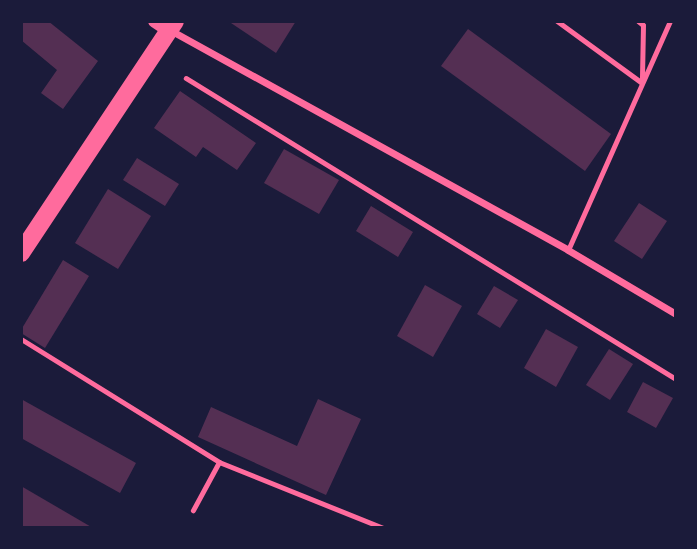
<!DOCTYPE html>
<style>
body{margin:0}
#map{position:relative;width:697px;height:549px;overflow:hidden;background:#1b1b3a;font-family:"Work Sans",sans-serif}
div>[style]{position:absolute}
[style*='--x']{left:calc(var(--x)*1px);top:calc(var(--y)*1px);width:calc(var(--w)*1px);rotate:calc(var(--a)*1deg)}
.building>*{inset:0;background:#542f53}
.path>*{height:4.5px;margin:-2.25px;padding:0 2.25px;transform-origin:2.25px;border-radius:2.25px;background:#ff6b9d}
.service>*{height:5px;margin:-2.5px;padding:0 2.5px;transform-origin:2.5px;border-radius:2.5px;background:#ff6b9d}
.minor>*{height:7px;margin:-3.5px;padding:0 3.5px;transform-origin:3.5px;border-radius:3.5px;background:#ff6b9d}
.secondary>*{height:14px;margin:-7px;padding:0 7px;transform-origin:7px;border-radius:7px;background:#ff6b9d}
.primary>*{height:18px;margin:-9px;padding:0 9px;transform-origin:9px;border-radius:9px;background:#ff6b9d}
span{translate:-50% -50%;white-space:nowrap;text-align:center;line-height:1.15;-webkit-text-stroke:5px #1b1b3a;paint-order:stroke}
.frame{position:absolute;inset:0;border:23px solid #1b1b3a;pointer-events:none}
</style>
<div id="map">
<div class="building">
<i style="clip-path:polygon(21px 21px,48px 21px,98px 61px,63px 109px,41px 93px,57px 70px,21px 40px)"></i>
<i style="clip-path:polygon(228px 21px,296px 21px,276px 53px)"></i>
<i style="clip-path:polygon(468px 29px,611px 134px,585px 171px,441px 66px)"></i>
<i style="clip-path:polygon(180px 91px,256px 143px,237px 170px,203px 147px,196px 157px,154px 128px)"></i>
<i style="clip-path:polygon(284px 149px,339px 180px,319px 214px,264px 183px)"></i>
<i style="clip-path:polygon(137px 158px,179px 184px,165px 206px,123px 180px)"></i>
<i style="clip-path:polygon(108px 189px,151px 216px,118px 269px,75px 243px)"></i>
<i style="clip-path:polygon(639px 203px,667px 221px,642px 259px,614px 241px)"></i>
<i style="clip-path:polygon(371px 206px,413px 232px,398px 257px,356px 231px)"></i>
<i style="clip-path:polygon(63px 260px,89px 276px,45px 348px,21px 333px,21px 330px)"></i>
<i style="clip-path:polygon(425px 285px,462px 306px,433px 357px,397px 336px)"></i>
<i style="clip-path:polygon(494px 286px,518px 300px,500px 328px,477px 314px)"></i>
<i style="clip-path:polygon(546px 329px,578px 347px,556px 387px,524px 368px)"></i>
<i style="clip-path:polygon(609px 349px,633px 364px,610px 400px,586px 385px)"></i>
<i style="clip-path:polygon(643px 382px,673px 398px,656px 428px,627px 412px)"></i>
<i style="clip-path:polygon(21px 399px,136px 463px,120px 493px,21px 438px)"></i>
<i style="clip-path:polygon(318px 399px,361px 419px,326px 495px,198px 437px,211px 407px,297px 446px)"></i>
<i style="clip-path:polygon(21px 486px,93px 528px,21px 528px)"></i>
</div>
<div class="path">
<i style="--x:186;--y:78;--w:575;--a:31.56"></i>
</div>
<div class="service">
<i style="--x:557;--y:21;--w:105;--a:36.1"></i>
<i style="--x:638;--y:21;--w:6;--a:39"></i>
<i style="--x:643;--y:25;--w:53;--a:91.1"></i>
<i style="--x:568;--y:250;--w:251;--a:-66"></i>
<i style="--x:21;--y:339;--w:233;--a:31.8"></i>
<i style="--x:219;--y:462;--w:55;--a:118.4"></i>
<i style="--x:219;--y:462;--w:177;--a:21.9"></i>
</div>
<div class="minor">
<i style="--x:170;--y:30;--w:455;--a:28.9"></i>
<i style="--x:568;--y:250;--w:126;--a:30.7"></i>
</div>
<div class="secondary">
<i style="--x:155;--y:21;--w:17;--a:33"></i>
</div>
<div class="primary">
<i style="--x:21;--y:253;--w:278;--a:-56.4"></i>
</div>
<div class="frame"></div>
</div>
